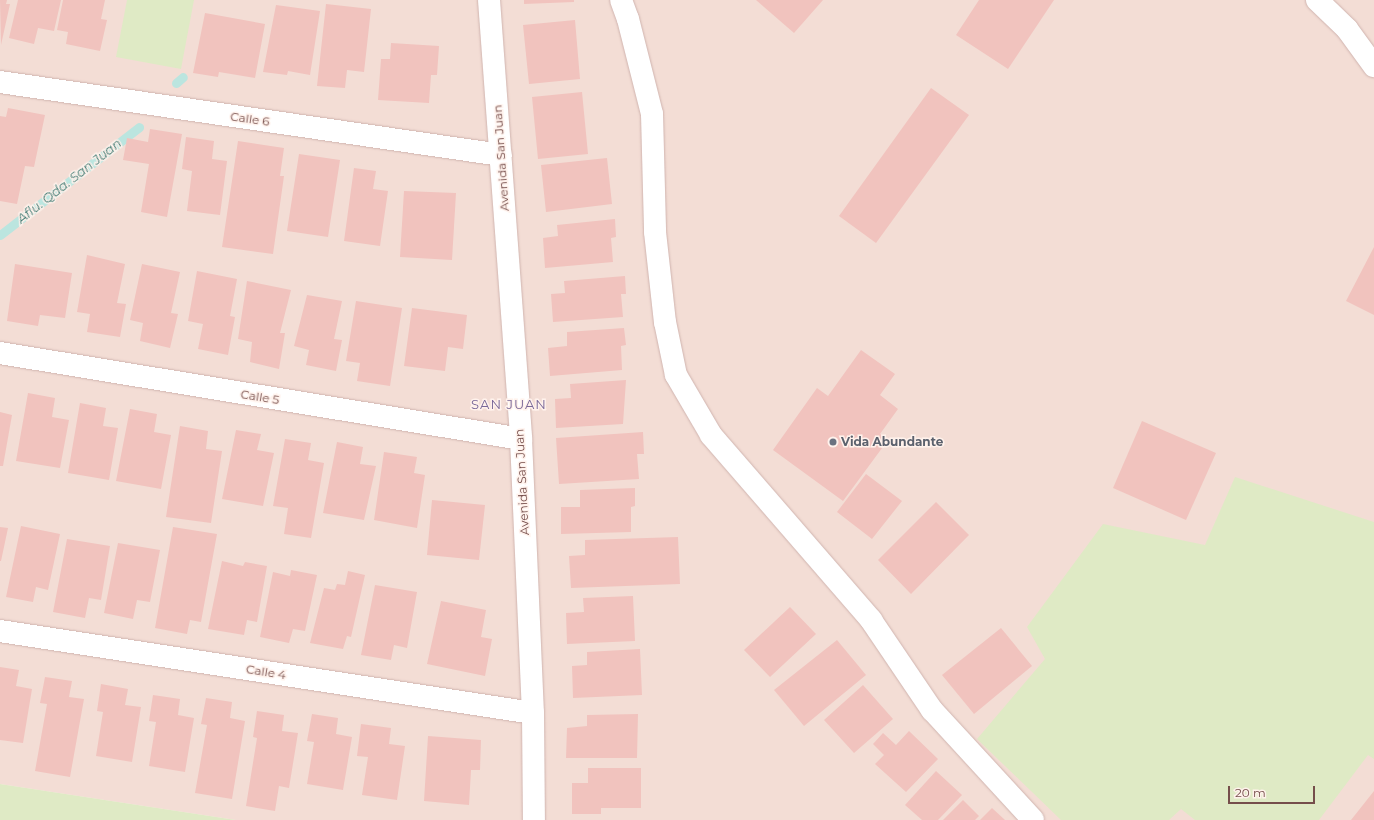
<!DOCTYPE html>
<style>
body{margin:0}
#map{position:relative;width:1374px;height:820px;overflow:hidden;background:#fcede6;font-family:Montserrat,sans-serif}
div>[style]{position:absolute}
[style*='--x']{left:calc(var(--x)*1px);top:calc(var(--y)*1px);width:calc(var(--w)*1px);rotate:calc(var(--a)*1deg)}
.residential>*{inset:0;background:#f3ddd5}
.green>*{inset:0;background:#dfeac5}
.stream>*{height:9px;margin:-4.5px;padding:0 4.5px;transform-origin:4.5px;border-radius:4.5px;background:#bbe5df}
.building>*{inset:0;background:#f1c3be}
.roads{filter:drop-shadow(0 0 1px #d0b4af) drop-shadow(0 0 1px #d0b4af)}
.street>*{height:22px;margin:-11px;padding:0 11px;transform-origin:11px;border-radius:11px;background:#fff}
.dots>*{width:11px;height:11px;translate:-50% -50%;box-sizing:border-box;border:2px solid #fff2ec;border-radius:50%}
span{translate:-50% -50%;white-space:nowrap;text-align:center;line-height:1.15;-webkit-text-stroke:3px #fff2ec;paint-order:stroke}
.street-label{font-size:12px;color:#754e4b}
.worship-label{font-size:12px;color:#5b616d;font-weight:700}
.left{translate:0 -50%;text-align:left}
.water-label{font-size:13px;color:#3f7a72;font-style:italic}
.neighbourhood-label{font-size:13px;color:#796798;letter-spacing:1px}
.scale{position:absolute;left:1228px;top:786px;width:87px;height:18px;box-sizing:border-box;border:2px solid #754e4b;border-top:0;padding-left:5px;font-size:12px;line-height:14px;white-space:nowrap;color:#754e4b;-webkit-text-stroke:3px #fff2ec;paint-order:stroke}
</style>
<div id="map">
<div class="residential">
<i style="clip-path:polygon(0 0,1374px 0,1374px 820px,236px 820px,0 784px)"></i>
</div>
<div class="green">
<i style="clip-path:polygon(127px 0,194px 0,181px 69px,116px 57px)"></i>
<i style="clip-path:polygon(1235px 477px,1374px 522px,1374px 759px,1368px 755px,1319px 820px,1195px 820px,1181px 809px,1169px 820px,1061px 820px,977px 739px,1045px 659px,1027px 627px,1103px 524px,1205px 545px)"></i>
<i style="clip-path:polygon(0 784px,236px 820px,0 820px)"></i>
</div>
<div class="stream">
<i style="--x:176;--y:83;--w:9;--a:-41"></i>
<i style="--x:0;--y:235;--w:176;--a:-37.8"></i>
</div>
<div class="building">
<i style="clip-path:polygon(0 0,7px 0,6px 4px,10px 4px,1px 45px)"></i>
<i style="clip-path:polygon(18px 0,61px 0,54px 31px,38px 28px,34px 44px,9px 38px)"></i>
<i style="clip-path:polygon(63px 0,105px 0,101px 19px,107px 20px,100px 51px,66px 44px,68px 32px,57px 30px)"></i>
<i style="clip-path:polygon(524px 0,574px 0,574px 2px,524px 4px)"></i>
<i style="clip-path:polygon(756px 0,823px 0,794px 33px)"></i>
<i style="clip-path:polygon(979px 0,1054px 0,1008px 69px,956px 35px)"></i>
<i style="clip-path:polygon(326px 4px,371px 9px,364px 72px,347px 70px,345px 88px,317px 86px)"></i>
<i style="clip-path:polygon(276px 5px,320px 11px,310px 75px,288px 71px,287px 75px,263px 72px)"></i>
<i style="clip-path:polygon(205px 13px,265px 24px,255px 78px,219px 72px,218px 77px,193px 73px)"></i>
<i style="clip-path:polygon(575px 20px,580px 79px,529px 84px,523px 25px)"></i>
<i style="clip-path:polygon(391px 43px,439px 46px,437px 75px,431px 75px,429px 103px,378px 100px,381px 59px,390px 59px)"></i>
<i style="clip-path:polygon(931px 88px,969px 115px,876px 243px,839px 216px)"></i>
<i style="clip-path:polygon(582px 92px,588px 154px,538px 159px,532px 97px)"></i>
<i style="clip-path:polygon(8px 108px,45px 115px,34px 167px,25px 166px,17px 204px,0 201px,0 116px,6px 117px)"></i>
<i style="clip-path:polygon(150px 129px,182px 134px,167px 217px,141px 212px,149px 164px,123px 160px,127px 138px,148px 142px)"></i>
<i style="clip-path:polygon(186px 137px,214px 141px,212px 159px,227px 161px,220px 215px,187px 211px,192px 171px,182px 169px)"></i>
<i style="clip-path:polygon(238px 141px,284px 148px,280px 176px,284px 176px,273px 254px,222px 247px)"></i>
<i style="clip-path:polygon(299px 154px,340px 160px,328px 237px,287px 231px)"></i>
<i style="clip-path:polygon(607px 158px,612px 204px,546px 212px,541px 165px)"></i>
<i style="clip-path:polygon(354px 168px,376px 171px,373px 189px,388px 191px,380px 246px,344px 241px)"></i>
<i style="clip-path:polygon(404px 191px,456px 193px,452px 260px,400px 257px)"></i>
<i style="clip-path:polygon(615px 219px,616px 237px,611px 238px,613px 262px,545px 268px,543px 238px,558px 236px,557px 225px)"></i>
<i style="clip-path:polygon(1374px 247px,1374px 315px,1346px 301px)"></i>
<i style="clip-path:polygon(87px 255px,125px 264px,117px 303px,126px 304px,120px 337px,87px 332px,90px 314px,77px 312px)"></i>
<i style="clip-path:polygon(15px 264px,72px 273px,65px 318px,40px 315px,38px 326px,7px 321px)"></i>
<i style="clip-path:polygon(142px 264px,180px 272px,171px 313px,178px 314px,170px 348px,140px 341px,143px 323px,130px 320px)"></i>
<i style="clip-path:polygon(197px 271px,237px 279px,230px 316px,235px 317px,228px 355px,198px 349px,203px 324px,188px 321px)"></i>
<i style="clip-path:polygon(625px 276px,626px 294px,621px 294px,623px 317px,553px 322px,551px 294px,565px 293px,564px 281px)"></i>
<i style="clip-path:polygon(247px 281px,291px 290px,280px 333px,285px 333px,279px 369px,250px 362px,252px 342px,238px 339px)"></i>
<i style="clip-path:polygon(307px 295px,342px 301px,334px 339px,342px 340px,336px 371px,306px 365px,309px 350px,294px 346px)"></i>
<i style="clip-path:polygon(356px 301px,402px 308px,390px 386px,357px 381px,360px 363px,346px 361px)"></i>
<i style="clip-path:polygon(412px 308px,467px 315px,463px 349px,448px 347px,445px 371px,404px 366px)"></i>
<i style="clip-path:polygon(624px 328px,626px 345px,621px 346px,622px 370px,550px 376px,548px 348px,567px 346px,567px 332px)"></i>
<i style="clip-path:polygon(861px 350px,895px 374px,880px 395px,898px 409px,880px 434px,888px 440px,843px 501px,773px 450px,817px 388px,828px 396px)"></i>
<i style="clip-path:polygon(626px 380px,623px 424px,556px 428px,555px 399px,571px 398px,570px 384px)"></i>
<i style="clip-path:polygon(28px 393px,55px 398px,52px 417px,69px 420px,60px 468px,16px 461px)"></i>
<i style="clip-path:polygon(80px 403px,106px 408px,103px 426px,118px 428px,109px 480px,68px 473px)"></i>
<i style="clip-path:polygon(130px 409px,157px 414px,154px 432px,171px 435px,161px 489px,116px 481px)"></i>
<i style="clip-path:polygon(0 412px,12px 415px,3px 466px,0 466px)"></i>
<i style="clip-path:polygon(1142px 421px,1216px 453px,1186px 520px,1113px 488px)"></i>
<i style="clip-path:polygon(180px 426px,208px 431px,206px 449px,222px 451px,211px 523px,166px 517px)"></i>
<i style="clip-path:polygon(236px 430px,261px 434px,257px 450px,274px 453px,263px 506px,222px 499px)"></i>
<i style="clip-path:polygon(643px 432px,644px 454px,637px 454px,639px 479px,559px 484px,556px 438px)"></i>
<i style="clip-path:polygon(285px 439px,311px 443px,308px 460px,324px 463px,311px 538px,284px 534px,288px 508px,273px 506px)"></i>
<i style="clip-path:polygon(337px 442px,363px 447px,360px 464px,376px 466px,364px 520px,323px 513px)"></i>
<i style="clip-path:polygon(384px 452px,417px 457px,414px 473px,425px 475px,417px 528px,374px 520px)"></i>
<i style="clip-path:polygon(866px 474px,902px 501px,872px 539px,837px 512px)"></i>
<i style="clip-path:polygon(635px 488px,635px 506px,631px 507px,631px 532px,561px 534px,561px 507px,580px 507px,580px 490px)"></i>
<i style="clip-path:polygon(432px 500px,485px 505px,479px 560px,427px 555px)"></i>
<i style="clip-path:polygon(936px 502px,969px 535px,911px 594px,878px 560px)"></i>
<i style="clip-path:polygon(21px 526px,60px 534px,48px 590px,36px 587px,33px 602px,6px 597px)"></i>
<i style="clip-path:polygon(0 527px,8px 528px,1px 561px,0 561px)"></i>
<i style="clip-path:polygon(173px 527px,217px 534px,201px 622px,190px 620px,187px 634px,155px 628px)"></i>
<i style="clip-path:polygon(678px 537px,680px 584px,571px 588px,569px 556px,585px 555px,585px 540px)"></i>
<i style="clip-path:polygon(67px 539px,110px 546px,101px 600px,89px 598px,85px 618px,53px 612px)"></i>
<i style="clip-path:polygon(118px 543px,160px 550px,150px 602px,137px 600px,133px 619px,104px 613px)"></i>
<i style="clip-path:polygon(222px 561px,243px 566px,245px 562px,267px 566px,257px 622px,247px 620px,244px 635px,208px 629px)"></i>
<i style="clip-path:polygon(291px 570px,317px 575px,305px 631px,293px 629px,289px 643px,260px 637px,273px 572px,290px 576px)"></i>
<i style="clip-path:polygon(348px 571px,365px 575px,351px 637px,347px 636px,343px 649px,310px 643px,324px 588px,335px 590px,337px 584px,345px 585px)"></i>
<i style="clip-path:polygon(375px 585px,417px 592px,407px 648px,394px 645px,391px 660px,361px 655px)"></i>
<i style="clip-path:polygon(633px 596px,635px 641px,567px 644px,566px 613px,584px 612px,583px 598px)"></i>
<i style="clip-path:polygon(441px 601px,486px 610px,481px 637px,492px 639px,485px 676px,427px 664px)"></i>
<i style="clip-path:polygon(790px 607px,816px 634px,770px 677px,744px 650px)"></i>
<i style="clip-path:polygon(1001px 628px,1032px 666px,974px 714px,942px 675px)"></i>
<i style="clip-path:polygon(837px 640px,866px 675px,804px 726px,774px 690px)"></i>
<i style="clip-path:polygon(640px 649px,642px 695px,573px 698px,572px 666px,587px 665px,587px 652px)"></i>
<i style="clip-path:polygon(0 667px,19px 670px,16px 686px,32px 689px,23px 743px,0 740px)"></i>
<i style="clip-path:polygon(45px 677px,72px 681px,69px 697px,84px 699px,70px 777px,35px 771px,47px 704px,40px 703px)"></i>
<i style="clip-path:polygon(101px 684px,128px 689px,125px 705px,141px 707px,132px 762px,96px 756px,103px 712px,97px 711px)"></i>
<i style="clip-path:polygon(863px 685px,893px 719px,854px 753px,824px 720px)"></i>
<i style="clip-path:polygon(153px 695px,180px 699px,178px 715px,194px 718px,185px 772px,149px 766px,156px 722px,149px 721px)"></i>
<i style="clip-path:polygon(206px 698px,232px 702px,230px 718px,245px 721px,232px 799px,195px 793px,207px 725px,201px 724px)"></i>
<i style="clip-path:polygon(257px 711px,284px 715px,282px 731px,298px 733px,289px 788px,279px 786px,275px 811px,246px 806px,257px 738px,253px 737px)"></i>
<i style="clip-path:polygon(312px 714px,338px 718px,336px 734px,352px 737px,343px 790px,307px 784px,314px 742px,307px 741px)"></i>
<i style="clip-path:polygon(638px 714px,637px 758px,566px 758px,567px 728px,587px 726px,587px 715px)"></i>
<i style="clip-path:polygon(361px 724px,391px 728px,389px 744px,405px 746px,397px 800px,362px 795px,368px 757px,357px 756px)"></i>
<i style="clip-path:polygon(909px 731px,938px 759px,906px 792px,875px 764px,884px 755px,873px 744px,883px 733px,896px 745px)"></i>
<i style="clip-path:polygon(428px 736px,481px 740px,480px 770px,471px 770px,469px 805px,424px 801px)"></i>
<i style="clip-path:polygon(588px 768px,641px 768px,641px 808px,601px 808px,601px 814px,572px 814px,572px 783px,588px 783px)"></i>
<i style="clip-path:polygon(936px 771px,962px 795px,938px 820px,922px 820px,905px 805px)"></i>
<i style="clip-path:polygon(1374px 791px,1374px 820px,1351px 820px)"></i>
<i style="clip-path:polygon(963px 800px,979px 816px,975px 820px,943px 820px)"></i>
<i style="clip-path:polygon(992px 808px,1005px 820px,980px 820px)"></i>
</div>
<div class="roads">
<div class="street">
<i style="--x:489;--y:0;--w:440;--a:85.8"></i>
<i style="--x:521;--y:439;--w:274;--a:87.5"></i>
<i style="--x:533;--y:713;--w:107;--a:89.5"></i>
<i style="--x:621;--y:0;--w:20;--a:70"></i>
<i style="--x:628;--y:19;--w:98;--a:75.8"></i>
<i style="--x:652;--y:114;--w:118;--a:88.5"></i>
<i style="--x:655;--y:232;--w:91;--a:83.7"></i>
<i style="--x:665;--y:322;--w:54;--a:78.3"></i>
<i style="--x:676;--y:375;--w:69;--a:59.7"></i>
<i style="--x:711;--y:435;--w:245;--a:49.1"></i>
<i style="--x:871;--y:620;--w:109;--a:55.9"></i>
<i style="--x:932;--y:710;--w:149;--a:47.4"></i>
<i style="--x:1317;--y:0;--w:42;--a:44"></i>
<i style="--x:1347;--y:29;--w:46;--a:53.9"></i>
<i style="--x:0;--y:82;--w:506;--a:8.29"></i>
<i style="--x:0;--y:353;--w:528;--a:9.37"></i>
<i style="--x:0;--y:631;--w:539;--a:8.75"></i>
</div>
</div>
<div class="dots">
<i style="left:833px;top:442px;background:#6b7280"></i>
</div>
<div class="street-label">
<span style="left:250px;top:119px;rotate:8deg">Calle 6</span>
<span style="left:501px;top:158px;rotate:-94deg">Avenida San Juan</span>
<span style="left:260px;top:397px;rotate:9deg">Calle 5</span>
<span style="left:522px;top:482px;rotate:-93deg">Avenida San Juan</span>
<span style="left:266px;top:672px;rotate:9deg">Calle 4</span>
</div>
<div class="worship-label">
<span class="left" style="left:841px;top:442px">Vida Abundante</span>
</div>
<div class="water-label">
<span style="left:69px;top:181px;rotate:-38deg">Aflu. Qda. San Juan</span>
</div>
<div class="neighbourhood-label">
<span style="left:509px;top:404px">SAN JUAN</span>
</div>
<div class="scale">20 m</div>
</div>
